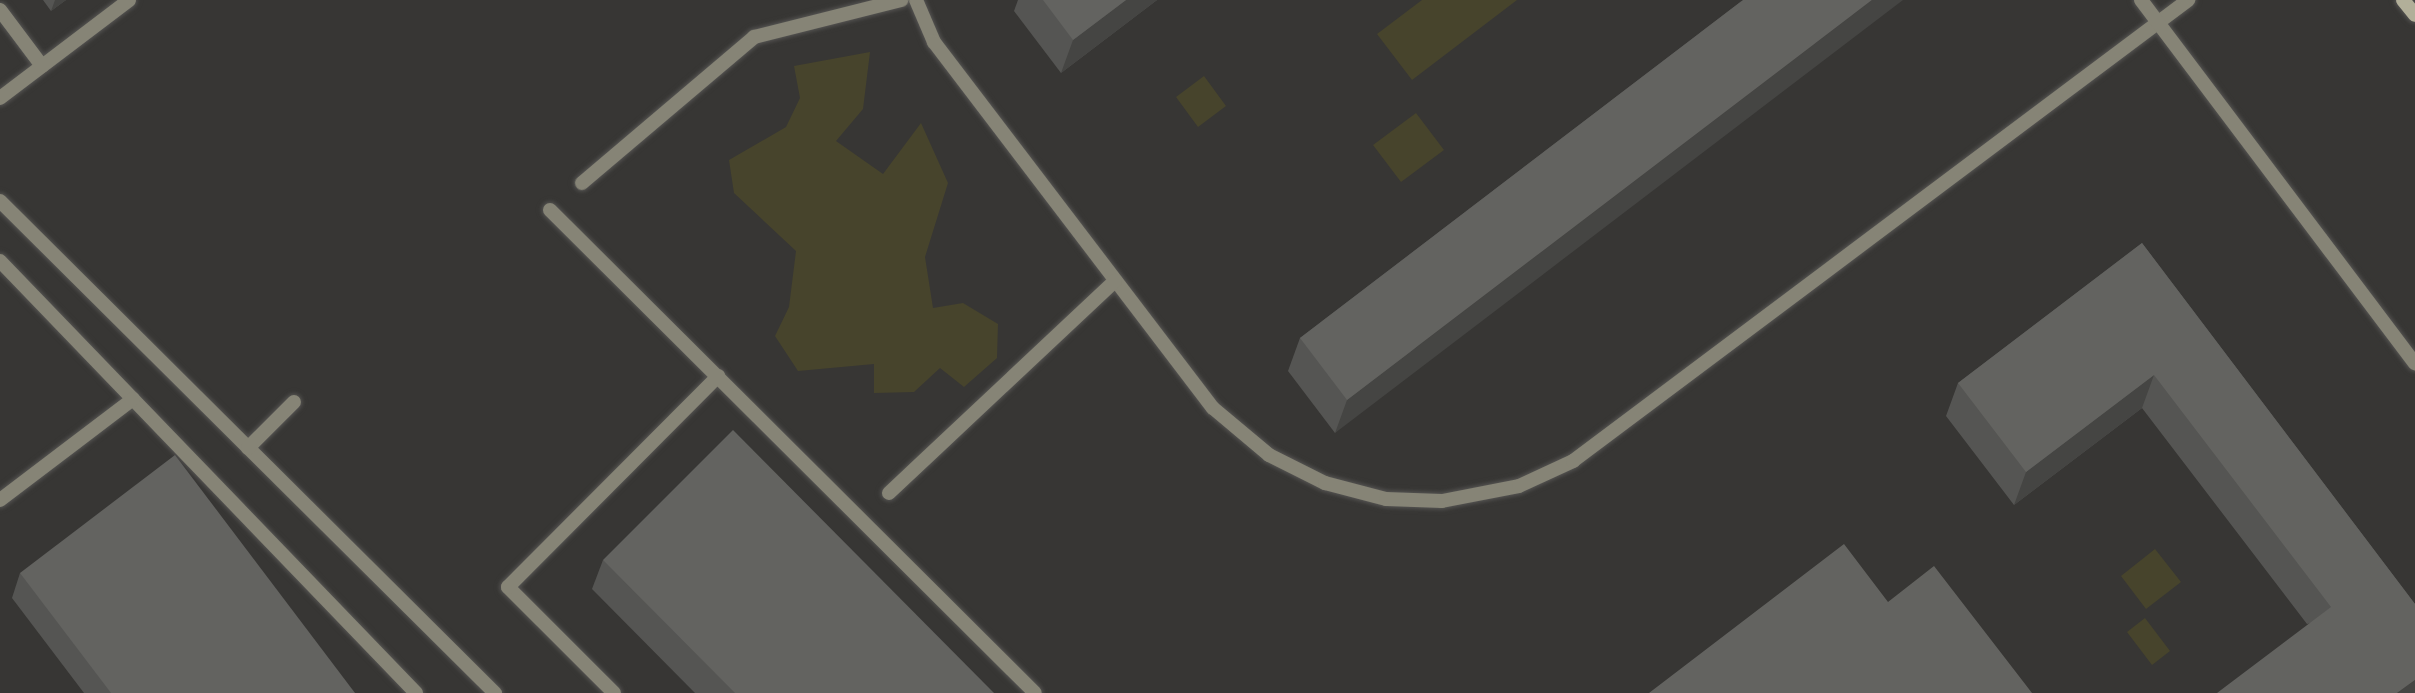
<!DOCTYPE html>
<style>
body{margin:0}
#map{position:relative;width:2415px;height:693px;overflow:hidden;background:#373634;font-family:Roboto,sans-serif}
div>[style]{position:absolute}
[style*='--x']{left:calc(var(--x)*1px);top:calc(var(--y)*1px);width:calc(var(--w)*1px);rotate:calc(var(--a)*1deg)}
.green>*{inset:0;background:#47442c}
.roads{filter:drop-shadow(0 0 2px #555452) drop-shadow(0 0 2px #555452)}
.lane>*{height:14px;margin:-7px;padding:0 7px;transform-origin:7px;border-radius:7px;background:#868476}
.secondary>*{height:14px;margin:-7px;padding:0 7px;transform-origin:7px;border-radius:7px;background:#b2af99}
.wall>*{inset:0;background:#555553}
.shaded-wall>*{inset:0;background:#454543}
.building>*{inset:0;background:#636360}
span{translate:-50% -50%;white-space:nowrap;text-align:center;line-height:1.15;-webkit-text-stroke:6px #2d2c2a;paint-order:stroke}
</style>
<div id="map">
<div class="green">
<i style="clip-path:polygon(1422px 0,1517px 0,1412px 80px,1377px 34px)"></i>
<i style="clip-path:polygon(870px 52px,863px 109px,836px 141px,883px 174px,921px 123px,948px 183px,925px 257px,933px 308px,963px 303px,998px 324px,997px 358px,964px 387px,940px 368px,914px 392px,874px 393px,874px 364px,798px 371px,775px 336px,789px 307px,796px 251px,734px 193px,729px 160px,786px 127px,800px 98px,794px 66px)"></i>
<i style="clip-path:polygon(1204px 76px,1226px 106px,1198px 127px,1176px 97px)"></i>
<i style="clip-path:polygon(1416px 113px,1444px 150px,1401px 182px,1373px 145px)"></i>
<i style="clip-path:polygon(2155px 549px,2181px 582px,2146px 609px,2121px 576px)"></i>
<i style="clip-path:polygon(2145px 618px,2170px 651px,2152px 665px,2127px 632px)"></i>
</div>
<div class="roads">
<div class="lane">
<i style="--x:916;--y:0;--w:46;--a:66.8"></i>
<i style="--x:934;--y:42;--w:460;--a:52.7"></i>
<i style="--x:1213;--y:408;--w:73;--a:40"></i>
<i style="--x:1269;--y:455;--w:63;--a:26.6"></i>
<i style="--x:1325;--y:483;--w:63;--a:14.7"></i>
<i style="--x:1386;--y:499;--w:56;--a:2"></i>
<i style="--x:1442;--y:501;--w:78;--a:-11"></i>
<i style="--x:1519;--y:486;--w:60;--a:-24.8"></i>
<i style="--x:1573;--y:461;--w:769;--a:-36.85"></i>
<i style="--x:2141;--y:0;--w:455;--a:53"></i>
<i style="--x:0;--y:10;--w:70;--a:53.1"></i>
<i style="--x:0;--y:98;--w:162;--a:-37.2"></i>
<i style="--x:582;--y:183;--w:226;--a:-40.3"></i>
<i style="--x:754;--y:37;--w:152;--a:-14.1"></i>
<i style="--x:0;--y:201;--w:698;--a:44.83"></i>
<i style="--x:550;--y:210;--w:684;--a:44.88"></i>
<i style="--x:0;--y:261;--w:600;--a:46.08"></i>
<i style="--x:248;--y:448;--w:65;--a:-45"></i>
<i style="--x:889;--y:493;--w:310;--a:-43.2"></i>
<i style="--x:0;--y:500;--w:167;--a:-37.2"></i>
<i style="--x:614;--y:693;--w:150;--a:-135"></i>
<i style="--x:508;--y:587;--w:298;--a:-45.1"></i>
</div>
<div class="secondary">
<i style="--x:2403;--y:0;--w:19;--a:51"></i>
</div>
</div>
<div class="wall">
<i style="clip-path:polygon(43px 0,66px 0,51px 11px)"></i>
<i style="clip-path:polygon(1018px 0,1157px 0,1061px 73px,1014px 11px)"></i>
<i style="clip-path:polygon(1743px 0,1335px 433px,1288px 371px,1300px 338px)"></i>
<i style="clip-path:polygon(2142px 243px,2415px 604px,2307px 624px,2142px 408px,2014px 505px,1946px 416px,1958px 383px)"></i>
<i style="clip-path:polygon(603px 560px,994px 693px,695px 693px,592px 589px)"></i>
<i style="clip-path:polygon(20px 573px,355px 693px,84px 693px,12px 598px)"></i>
</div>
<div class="shaded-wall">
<i style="clip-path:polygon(55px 0,66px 0,51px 11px)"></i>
<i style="clip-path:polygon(1126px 0,1157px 0,1061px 73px,1073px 40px)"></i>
<i style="clip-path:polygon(1872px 0,1903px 0,1335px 433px,1347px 400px)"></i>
<i style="clip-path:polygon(2154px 375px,2142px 408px,2014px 505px,2026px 472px)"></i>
<i style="clip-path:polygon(2415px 680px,2415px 693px,2397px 693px)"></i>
</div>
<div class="building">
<i style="clip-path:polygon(1043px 0,1126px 0,1073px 40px)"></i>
<i style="clip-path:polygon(1743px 0,1872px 0,1347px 400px,1300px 338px)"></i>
<i style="clip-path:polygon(2142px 243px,2415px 604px,2415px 680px,2397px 693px,2217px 693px,2331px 607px,2154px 375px,2026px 472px,1958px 383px)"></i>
<i style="clip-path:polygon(733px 430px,994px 693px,735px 693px,603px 560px)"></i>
<i style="clip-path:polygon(175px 455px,355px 693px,111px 693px,20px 573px)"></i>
<i style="clip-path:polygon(1844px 544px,1888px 602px,1934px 566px,2032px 693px,1649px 693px)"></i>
</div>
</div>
